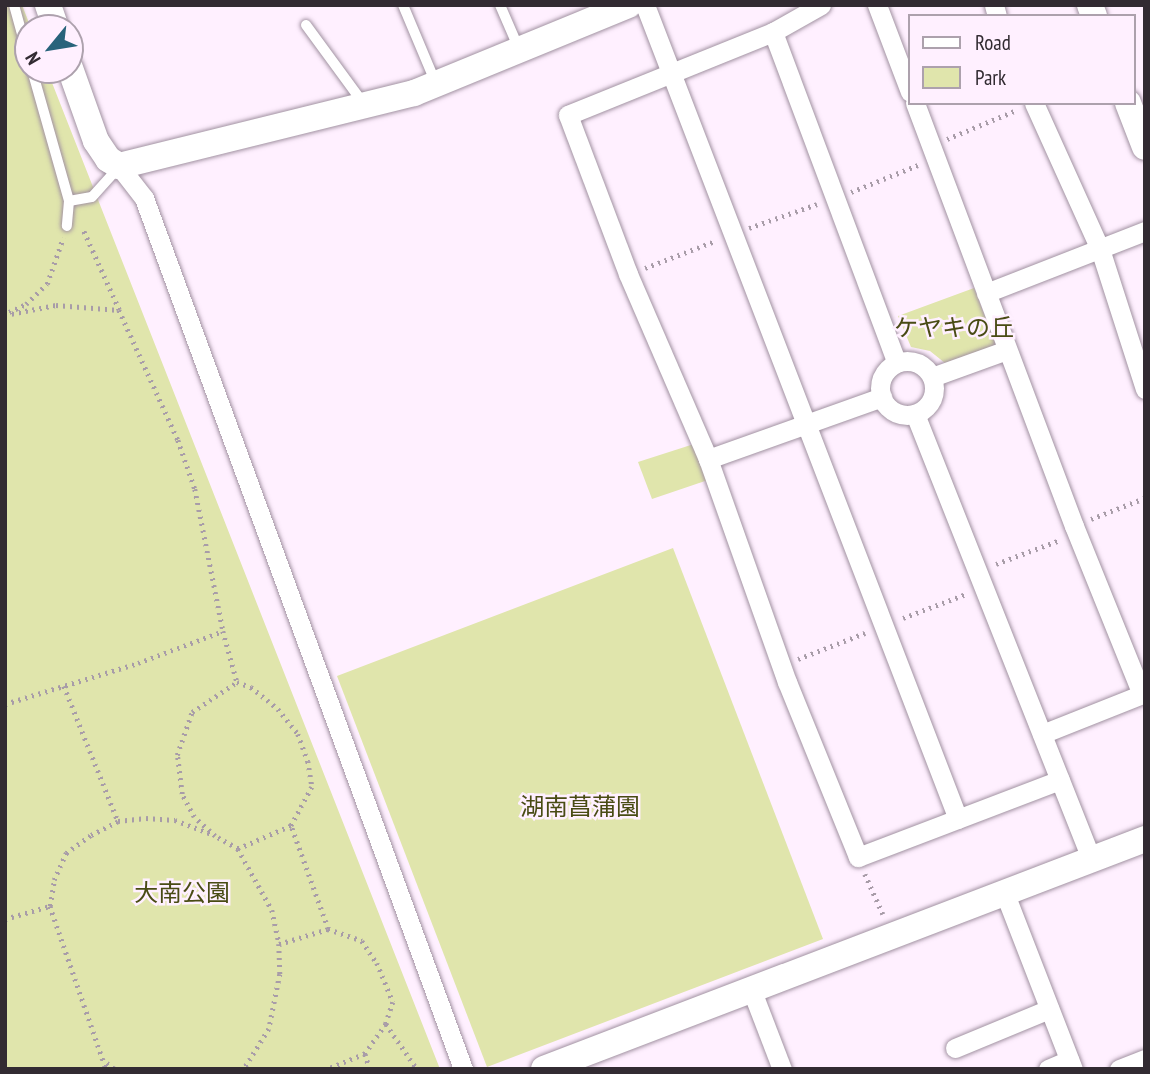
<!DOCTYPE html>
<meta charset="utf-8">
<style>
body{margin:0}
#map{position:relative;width:1150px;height:1074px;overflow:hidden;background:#fff0ff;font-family:"PT Sans Narrow","Noto Sans JP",sans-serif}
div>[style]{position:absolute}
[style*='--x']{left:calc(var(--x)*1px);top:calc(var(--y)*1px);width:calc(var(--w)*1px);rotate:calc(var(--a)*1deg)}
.green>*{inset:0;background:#e0e5ac}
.path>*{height:4.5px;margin-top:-2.25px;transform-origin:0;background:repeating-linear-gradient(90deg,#a89ca8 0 2px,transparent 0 7px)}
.roads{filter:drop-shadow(0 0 2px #a292a2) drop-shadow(0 0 2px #a292a2)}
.lane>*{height:10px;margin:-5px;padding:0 5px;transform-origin:5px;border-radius:5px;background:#fff}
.street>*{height:19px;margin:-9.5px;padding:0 9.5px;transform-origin:9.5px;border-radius:9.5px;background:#fff}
.street>.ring{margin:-9.5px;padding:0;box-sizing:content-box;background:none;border:19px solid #fff;border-radius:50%}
.secondary>*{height:26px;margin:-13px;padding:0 13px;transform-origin:13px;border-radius:13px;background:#fff}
span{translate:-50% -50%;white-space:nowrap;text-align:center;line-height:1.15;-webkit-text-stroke:5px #fff0ff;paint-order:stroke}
.park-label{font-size:24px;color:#494b14}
.frame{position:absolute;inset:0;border:7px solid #322b32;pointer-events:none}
.legend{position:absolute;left:908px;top:14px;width:228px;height:91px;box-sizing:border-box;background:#fff0ff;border:2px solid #ada1ad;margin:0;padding:9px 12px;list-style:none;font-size:21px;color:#322b32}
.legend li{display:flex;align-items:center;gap:14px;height:35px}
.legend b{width:35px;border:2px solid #ada1ad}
.north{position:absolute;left:14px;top:14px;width:70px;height:70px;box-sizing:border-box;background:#fff0ff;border:2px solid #ada1ad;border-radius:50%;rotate:240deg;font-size:19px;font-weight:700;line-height:28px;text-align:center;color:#322b32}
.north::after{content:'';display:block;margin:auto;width:24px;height:32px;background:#28637b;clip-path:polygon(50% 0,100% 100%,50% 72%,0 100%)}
</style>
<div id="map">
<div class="green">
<i style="clip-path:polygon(5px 5px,22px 5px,31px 28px,28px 28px,28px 70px,47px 70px,440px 1069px,5px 1069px)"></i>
<i style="clip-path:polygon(974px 288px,996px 345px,945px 363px,930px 351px,911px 347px,898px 316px)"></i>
<i style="clip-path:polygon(694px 444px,708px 480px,652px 499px,638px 462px)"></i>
<i style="clip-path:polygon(673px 548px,823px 939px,487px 1067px,337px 676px)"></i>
</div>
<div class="path">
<i style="--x:947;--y:139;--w:76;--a:-22.5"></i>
<i style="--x:851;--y:192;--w:72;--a:-21.9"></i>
<i style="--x:749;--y:228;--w:72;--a:-19.4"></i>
<i style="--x:645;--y:268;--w:75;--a:-21.1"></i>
<i style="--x:119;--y:310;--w:143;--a:65.6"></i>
<i style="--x:178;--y:440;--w:52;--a:70.9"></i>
<i style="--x:195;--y:489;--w:145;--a:78.8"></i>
<i style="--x:223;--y:631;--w:53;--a:74.6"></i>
<i style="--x:9;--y:312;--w:19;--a:-25"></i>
<i style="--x:26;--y:304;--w:29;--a:-44"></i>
<i style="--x:47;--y:284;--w:49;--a:-70.8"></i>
<i style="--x:5;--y:315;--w:52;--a:-11.1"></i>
<i style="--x:56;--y:305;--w:63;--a:4.5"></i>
<i style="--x:119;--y:310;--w:88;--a:-114.2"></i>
<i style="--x:1091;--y:519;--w:58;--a:-21.3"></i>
<i style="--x:996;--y:564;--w:68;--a:-20.6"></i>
<i style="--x:903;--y:618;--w:67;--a:-20.9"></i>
<i style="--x:798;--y:659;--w:72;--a:-21.2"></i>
<i style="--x:237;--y:682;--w:15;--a:20"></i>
<i style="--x:251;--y:687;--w:35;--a:39"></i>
<i style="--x:278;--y:709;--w:32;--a:51"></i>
<i style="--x:298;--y:734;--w:29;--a:70"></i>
<i style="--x:308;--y:761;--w:26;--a:81"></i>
<i style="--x:312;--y:787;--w:44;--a:118.3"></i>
<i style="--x:291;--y:826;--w:58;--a:156.5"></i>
<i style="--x:238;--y:849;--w:26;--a:-151"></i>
<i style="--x:215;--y:836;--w:28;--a:-138"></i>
<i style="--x:194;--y:817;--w:26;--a:-118"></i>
<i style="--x:182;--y:794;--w:39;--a:-97"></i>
<i style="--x:177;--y:755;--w:46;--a:-70.8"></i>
<i style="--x:192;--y:712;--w:54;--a:-33.7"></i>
<i style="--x:64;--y:686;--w:145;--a:68.2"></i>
<i style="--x:5;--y:704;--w:139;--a:-17.1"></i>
<i style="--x:138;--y:663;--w:91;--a:-20.6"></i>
<i style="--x:238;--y:849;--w:70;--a:60.9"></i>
<i style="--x:272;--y:910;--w:35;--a:78"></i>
<i style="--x:279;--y:944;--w:30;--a:88"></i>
<i style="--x:280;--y:974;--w:56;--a:101.3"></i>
<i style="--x:269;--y:1029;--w:47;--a:122"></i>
<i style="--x:865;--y:874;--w:44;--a:65.8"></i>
<i style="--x:50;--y:906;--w:26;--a:-81"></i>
<i style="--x:54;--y:880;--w:30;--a:-66"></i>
<i style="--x:66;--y:853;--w:31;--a:-36"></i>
<i style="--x:91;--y:835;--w:30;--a:-27"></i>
<i style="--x:118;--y:821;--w:28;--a:-6"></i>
<i style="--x:146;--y:818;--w:29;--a:4"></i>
<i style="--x:175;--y:820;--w:39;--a:21"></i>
<i style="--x:5;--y:919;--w:47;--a:-16.1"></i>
<i style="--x:50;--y:906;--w:172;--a:71"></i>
<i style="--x:328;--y:929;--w:36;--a:19"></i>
<i style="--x:362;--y:941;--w:27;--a:56"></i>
<i style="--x:377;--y:963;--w:42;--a:67.7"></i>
<i style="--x:393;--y:1002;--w:23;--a:108"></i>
<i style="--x:386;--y:1024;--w:37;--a:125"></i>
<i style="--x:365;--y:1054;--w:40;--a:158"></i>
<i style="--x:279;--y:944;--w:51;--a:-17"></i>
<i style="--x:328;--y:929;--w:109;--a:-109.8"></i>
<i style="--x:386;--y:1024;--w:55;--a:55.4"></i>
<i style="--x:365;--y:1054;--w:16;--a:72"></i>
<i style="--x:107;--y:1063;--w:10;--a:37"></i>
</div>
<div class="roads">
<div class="lane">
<i style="--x:14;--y:5;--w:53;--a:74.6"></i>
<i style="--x:403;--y:5;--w:82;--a:67.2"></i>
<i style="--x:500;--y:5;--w:48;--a:66.6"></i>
<i style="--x:306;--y:25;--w:97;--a:53.8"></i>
<i style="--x:32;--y:70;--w:136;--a:74.2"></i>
<i style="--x:69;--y:201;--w:25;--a:95"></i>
<i style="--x:69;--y:201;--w:23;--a:-10"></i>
<i style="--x:92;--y:197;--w:39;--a:-48"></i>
</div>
<div class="street">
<i style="--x:645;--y:5;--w:872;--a:68.97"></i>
<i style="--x:821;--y:5;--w:55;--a:150.6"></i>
<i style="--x:773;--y:32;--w:221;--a:158"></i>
<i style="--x:568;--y:115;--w:170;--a:69.3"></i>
<i style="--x:628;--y:274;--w:202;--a:66.6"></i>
<i style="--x:708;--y:459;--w:237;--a:70.5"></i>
<i style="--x:787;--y:682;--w:189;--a:67.9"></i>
<i style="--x:858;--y:857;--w:216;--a:-20.9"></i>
<i style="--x:877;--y:5;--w:93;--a:69.2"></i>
<i style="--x:994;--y:5;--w:11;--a:75"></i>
<i style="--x:773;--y:32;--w:353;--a:69.5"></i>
<i style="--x:915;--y:103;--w:452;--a:69.4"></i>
<i style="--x:1074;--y:526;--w:181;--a:68"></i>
<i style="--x:1034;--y:103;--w:160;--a:65.7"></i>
<i style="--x:1100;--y:249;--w:147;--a:72.2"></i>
<i style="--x:119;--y:166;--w:41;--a:52"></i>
<i style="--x:144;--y:198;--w:928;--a:69.88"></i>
<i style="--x:986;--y:293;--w:171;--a:-21.3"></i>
<i class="ring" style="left:880px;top:361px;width:35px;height:35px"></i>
<i style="--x:932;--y:377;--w:80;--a:-19.8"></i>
<i style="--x:915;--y:414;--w:479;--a:68.4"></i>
<i style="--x:708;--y:459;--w:185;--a:-19.6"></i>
<i style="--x:1042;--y:734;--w:111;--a:-21.7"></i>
<i style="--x:1005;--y:894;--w:188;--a:68.8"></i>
<i style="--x:752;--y:991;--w:84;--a:69"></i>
<i style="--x:955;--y:1048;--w:102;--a:-22.5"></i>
<i style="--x:1048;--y:1069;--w:23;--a:-23"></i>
<i style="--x:1119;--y:1069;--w:28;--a:-21"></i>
</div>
<div class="secondary">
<i style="--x:48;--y:5;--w:24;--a:71"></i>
<i style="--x:1090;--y:5;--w:12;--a:70"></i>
<i style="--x:70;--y:68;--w:77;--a:70.4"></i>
<i style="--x:96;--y:141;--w:22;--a:56"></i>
<i style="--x:108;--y:159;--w:13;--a:32"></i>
<i style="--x:119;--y:166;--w:304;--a:-13.9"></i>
<i style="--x:414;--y:93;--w:232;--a:-22.3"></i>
<i style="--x:1128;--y:103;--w:47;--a:68.9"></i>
<i style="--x:544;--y:1069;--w:644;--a:-20.94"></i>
</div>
</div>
<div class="park-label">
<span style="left:954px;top:328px">ケヤキの丘</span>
<span style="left:580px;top:807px">湖南菖蒲園</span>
<span style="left:182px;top:893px">大南公園</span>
</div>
<div class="frame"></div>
<ul class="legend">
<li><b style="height:9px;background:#fff"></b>Road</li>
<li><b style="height:19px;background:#e0e5ac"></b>Park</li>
</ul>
<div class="north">N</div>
</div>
